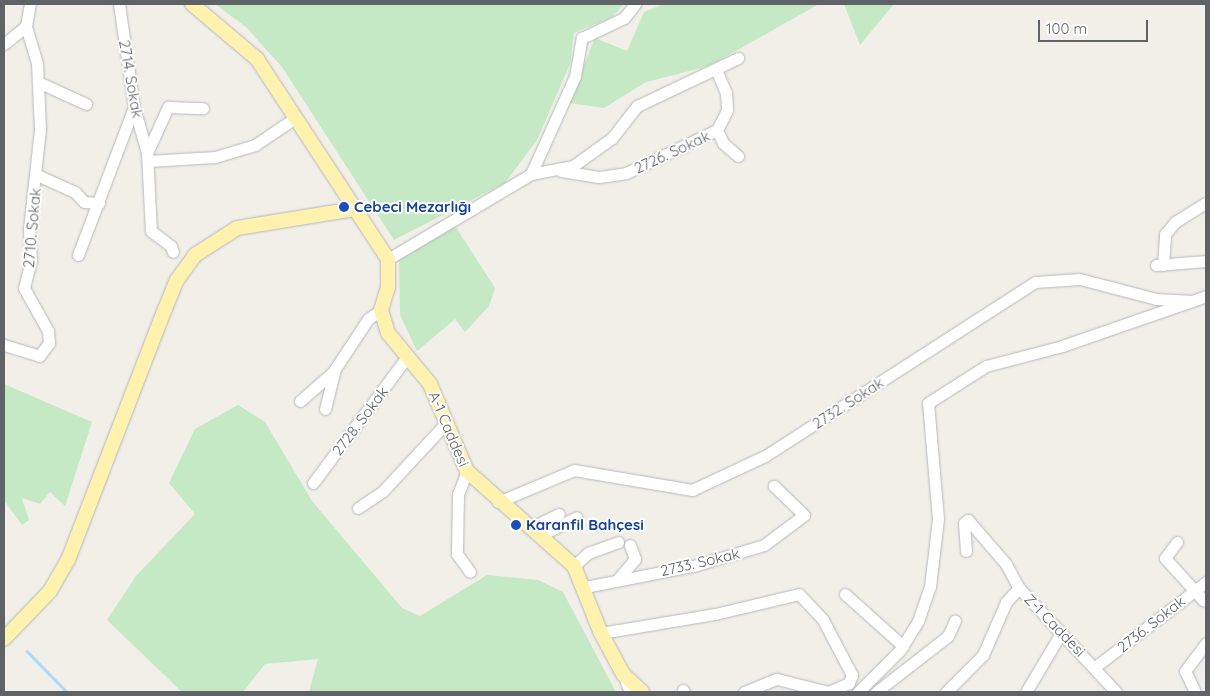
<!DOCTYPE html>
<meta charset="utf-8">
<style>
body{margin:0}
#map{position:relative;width:1210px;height:696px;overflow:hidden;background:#f1efe8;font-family:Quicksand,sans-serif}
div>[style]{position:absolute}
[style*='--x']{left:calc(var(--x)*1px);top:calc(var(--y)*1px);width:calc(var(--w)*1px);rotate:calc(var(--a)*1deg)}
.green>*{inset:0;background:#c5e8c5}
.stream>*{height:2.5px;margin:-1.25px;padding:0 1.25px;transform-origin:1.25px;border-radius:1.25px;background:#aadaff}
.roads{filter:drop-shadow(0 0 1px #b5b8bc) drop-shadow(0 0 1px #b5b8bc)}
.minor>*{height:11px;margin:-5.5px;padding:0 5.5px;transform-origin:5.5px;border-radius:5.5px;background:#fff}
.major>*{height:14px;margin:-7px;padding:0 7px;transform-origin:7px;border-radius:7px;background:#fff2af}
.dots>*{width:14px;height:14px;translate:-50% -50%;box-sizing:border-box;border:2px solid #fff;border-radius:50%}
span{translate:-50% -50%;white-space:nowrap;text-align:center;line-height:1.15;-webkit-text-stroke:4px #fff;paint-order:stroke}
.street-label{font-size:15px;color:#5f6368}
.transit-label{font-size:15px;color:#164399;font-weight:700}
.left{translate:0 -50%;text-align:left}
.frame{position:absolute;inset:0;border:5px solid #5f6368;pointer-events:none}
.scale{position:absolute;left:1038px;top:20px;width:110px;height:22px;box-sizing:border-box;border:2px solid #5f6368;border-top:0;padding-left:6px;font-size:15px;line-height:18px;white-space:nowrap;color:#5f6368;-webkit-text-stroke:4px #fff;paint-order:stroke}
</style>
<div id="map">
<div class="green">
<i style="clip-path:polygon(215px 4px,624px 4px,612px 17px,574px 33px,570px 64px,537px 140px,505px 183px,394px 240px,282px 67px,246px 27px)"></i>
<i style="clip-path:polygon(664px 4px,819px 4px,709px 66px,646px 82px,604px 108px,569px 103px,595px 38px,627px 51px,644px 12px)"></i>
<i style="clip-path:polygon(844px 4px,894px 4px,860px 45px)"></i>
<i style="clip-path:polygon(455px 226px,495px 288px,489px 306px,465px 332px,455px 319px,417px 351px,400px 315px,399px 257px)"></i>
<i style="clip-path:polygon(4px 384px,92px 422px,65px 506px,50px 492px,40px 504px,22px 498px,29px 520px,22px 525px,4px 500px)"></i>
<i style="clip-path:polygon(238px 405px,265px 422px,312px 501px,402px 608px,420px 616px,487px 575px,538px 580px,563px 592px,616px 692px,309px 692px,318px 659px,265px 664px,243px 692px,182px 692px,107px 620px,136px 576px,195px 514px,169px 483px,195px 429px)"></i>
</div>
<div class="stream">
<i style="--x:27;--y:651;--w:57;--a:45.7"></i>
</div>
<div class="roads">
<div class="minor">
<i style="--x:119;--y:4;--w:104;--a:81.7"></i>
<i style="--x:134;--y:107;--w:48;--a:74.2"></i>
<i style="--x:147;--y:153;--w:78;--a:87.1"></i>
<i style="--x:151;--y:231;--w:25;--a:37"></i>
<i style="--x:171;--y:246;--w:6;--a:72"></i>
<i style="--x:4;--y:44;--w:28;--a:-39"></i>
<i style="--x:38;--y:82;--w:53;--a:24.6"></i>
<i style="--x:717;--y:130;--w:14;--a:65"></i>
<i style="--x:723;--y:143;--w:20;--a:41"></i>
<i style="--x:147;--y:153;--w:51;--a:-65.5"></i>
<i style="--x:168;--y:107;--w:35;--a:2"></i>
<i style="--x:148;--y:161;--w:67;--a:-3.4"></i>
<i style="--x:215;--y:157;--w:42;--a:-16.7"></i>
<i style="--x:255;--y:145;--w:48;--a:-34"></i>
<i style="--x:561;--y:171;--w:38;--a:9"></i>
<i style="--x:599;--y:177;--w:27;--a:-8"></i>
<i style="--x:626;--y:173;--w:101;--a:-25.3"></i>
<i style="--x:717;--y:130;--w:22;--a:-63"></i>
<i style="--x:727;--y:110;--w:17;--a:-93"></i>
<i style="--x:726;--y:93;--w:26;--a:-113"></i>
<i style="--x:531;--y:174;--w:107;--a:-65.8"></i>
<i style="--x:575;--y:76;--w:39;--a:-80"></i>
<i style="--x:582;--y:38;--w:47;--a:-25.5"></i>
<i style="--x:624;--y:18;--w:18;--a:-52"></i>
<i style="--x:37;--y:175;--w:42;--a:24.1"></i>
<i style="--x:75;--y:192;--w:13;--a:48"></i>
<i style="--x:84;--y:202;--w:15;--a:4"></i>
<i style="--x:78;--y:255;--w:158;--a:-69.3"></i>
<i style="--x:388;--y:259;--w:166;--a:-30.7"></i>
<i style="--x:531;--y:174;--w:43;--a:-10.8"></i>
<i style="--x:573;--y:166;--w:48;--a:-35.7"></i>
<i style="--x:612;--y:138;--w:41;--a:-52"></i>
<i style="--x:637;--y:106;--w:112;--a:-25.4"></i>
<i style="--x:1156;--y:265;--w:50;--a:-4.6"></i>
<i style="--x:1163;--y:265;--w:31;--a:-86"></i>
<i style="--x:1165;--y:234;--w:16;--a:-50"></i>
<i style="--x:1175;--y:222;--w:36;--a:-32"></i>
<i style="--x:4;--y:345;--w:37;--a:17"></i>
<i style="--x:39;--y:356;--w:16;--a:-52"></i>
<i style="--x:49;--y:343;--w:12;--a:-95"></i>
<i style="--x:48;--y:331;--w:49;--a:-119.2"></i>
<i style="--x:24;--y:288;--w:30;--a:-76"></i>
<i style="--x:31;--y:259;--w:30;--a:-94"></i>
<i style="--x:29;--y:229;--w:101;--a:-83.7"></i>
<i style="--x:40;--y:129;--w:66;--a:-92.6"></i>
<i style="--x:37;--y:63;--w:39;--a:-107"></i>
<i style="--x:26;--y:26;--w:22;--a:-80"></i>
<i style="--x:300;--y:401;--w:43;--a:-41.2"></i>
<i style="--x:325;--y:409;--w:41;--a:-76"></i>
<i style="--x:335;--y:369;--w:60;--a:-56.6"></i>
<i style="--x:368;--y:319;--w:16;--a:-35"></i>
<i style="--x:467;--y:471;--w:25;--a:111"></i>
<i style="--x:458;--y:494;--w:60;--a:91"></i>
<i style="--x:457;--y:554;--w:22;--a:54"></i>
<i style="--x:313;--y:483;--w:157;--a:-53.3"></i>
<i style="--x:498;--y:502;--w:82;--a:-22.8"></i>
<i style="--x:574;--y:470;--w:120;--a:9.6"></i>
<i style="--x:692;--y:490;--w:81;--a:-25"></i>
<i style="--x:765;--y:456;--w:321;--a:-32.8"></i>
<i style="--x:1035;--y:282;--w:45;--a:-3.8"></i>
<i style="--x:1080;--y:279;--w:79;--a:14.7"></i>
<i style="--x:1156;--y:299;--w:37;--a:3"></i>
<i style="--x:358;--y:508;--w:30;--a:-34"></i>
<i style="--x:383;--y:491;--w:93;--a:-47.2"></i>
<i style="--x:530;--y:528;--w:32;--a:-26"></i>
<i style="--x:539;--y:536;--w:42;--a:-26.6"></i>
<i style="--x:1177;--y:542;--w:20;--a:127"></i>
<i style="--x:1165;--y:558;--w:57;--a:47.9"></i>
<i style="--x:966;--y:551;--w:28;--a:-94"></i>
<i style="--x:964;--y:523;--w:5;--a:-37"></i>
<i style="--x:968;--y:520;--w:58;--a:49.2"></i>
<i style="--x:1006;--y:564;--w:27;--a:62"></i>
<i style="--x:1019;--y:588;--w:142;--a:47"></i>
<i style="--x:574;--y:566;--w:19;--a:-43"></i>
<i style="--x:588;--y:553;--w:32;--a:-20"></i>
<i style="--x:619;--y:578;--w:25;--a:-50"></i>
<i style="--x:635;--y:559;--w:15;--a:-110"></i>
<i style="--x:585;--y:587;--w:114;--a:-11.1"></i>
<i style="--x:697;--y:565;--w:70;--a:-16.6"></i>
<i style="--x:764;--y:545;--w:50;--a:-36.9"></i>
<i style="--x:804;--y:515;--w:42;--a:-136"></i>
<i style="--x:845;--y:594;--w:78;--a:41.9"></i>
<i style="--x:601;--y:633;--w:116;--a:-9.5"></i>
<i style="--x:715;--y:614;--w:86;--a:-13.4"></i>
<i style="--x:799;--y:594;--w:35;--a:47"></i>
<i style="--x:823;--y:620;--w:62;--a:62.2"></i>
<i style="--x:852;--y:675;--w:9;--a:111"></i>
<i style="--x:849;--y:683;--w:23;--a:157"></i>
<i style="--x:1095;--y:667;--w:140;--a:-37.4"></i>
<i style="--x:623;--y:674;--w:19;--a:69"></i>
<i style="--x:683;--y:690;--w:2;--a:63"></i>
<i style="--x:744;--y:692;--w:35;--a:-22"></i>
<i style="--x:777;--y:679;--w:53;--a:14.3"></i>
<i style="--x:858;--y:692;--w:59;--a:-45"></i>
<i style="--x:900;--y:650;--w:34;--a:-58"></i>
<i style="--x:918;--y:621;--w:36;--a:-71"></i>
<i style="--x:930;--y:587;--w:68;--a:-83.3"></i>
<i style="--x:938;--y:519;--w:116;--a:-94.9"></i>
<i style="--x:928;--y:403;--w:69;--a:-32.5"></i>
<i style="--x:986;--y:366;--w:79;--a:-14.7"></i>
<i style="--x:1062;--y:346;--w:152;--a:-19.1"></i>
<i style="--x:876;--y:692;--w:91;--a:-37.9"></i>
<i style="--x:948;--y:636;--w:17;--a:-66"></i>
<i style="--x:946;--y:692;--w:52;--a:-45"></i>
<i style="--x:983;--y:655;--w:58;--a:-66.5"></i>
<i style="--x:1006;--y:602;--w:19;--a:-47"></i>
<i style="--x:1026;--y:692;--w:69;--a:-59.3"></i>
<i style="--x:1195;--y:692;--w:23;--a:-115"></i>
<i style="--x:1185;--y:671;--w:35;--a:-53"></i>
</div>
<div class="major">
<i style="--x:192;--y:4;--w:85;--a:40.2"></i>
<i style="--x:257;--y:59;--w:239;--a:56.8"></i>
<i style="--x:388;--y:259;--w:28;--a:90"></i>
<i style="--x:388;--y:287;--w:24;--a:107"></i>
<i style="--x:381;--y:310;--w:24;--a:73"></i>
<i style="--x:388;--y:333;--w:66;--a:50.5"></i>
<i style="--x:430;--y:384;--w:95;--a:67"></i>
<i style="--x:467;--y:471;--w:143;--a:41.6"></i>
<i style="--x:574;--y:566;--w:72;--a:68.1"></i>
<i style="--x:601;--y:633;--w:47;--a:61.8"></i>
<i style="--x:623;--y:674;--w:26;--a:43"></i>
<i style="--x:4;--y:639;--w:66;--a:-46.2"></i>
<i style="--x:50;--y:591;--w:36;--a:-60"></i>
<i style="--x:68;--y:560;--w:269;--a:-68.9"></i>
<i style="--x:165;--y:309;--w:31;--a:-68"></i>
<i style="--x:177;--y:280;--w:31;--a:-54"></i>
<i style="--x:195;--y:255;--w:50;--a:-32.7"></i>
<i style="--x:237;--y:228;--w:119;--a:-9.2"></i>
</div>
</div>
<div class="dots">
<i style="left:344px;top:207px;background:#1a4fb4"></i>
<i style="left:516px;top:525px;background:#1a4fb4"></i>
</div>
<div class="street-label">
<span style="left:131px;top:79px;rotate:80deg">2714. Sokak</span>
<span style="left:672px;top:152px;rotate:-25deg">2726. Sokak</span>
<span style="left:32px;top:228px;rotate:-85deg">2710. Sokak</span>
<span style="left:848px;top:403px;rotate:-33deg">2732. Sokak</span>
<span style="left:360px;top:421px;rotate:-53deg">2728. Sokak</span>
<span style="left:449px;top:429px;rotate:67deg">A-1 Caddesi</span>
<span style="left:700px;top:562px;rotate:-13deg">2733. Sokak</span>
<span style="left:1151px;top:624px;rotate:-38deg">2736. Sokak</span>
<span style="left:1055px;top:625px;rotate:46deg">Z-1 Caddesi</span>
</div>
<div class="transit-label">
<span class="left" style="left:354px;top:207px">Cebeci Mezarlığı</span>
<span class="left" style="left:526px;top:525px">Karanfil Bahçesi</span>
</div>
<div class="frame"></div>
<div class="scale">100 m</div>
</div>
